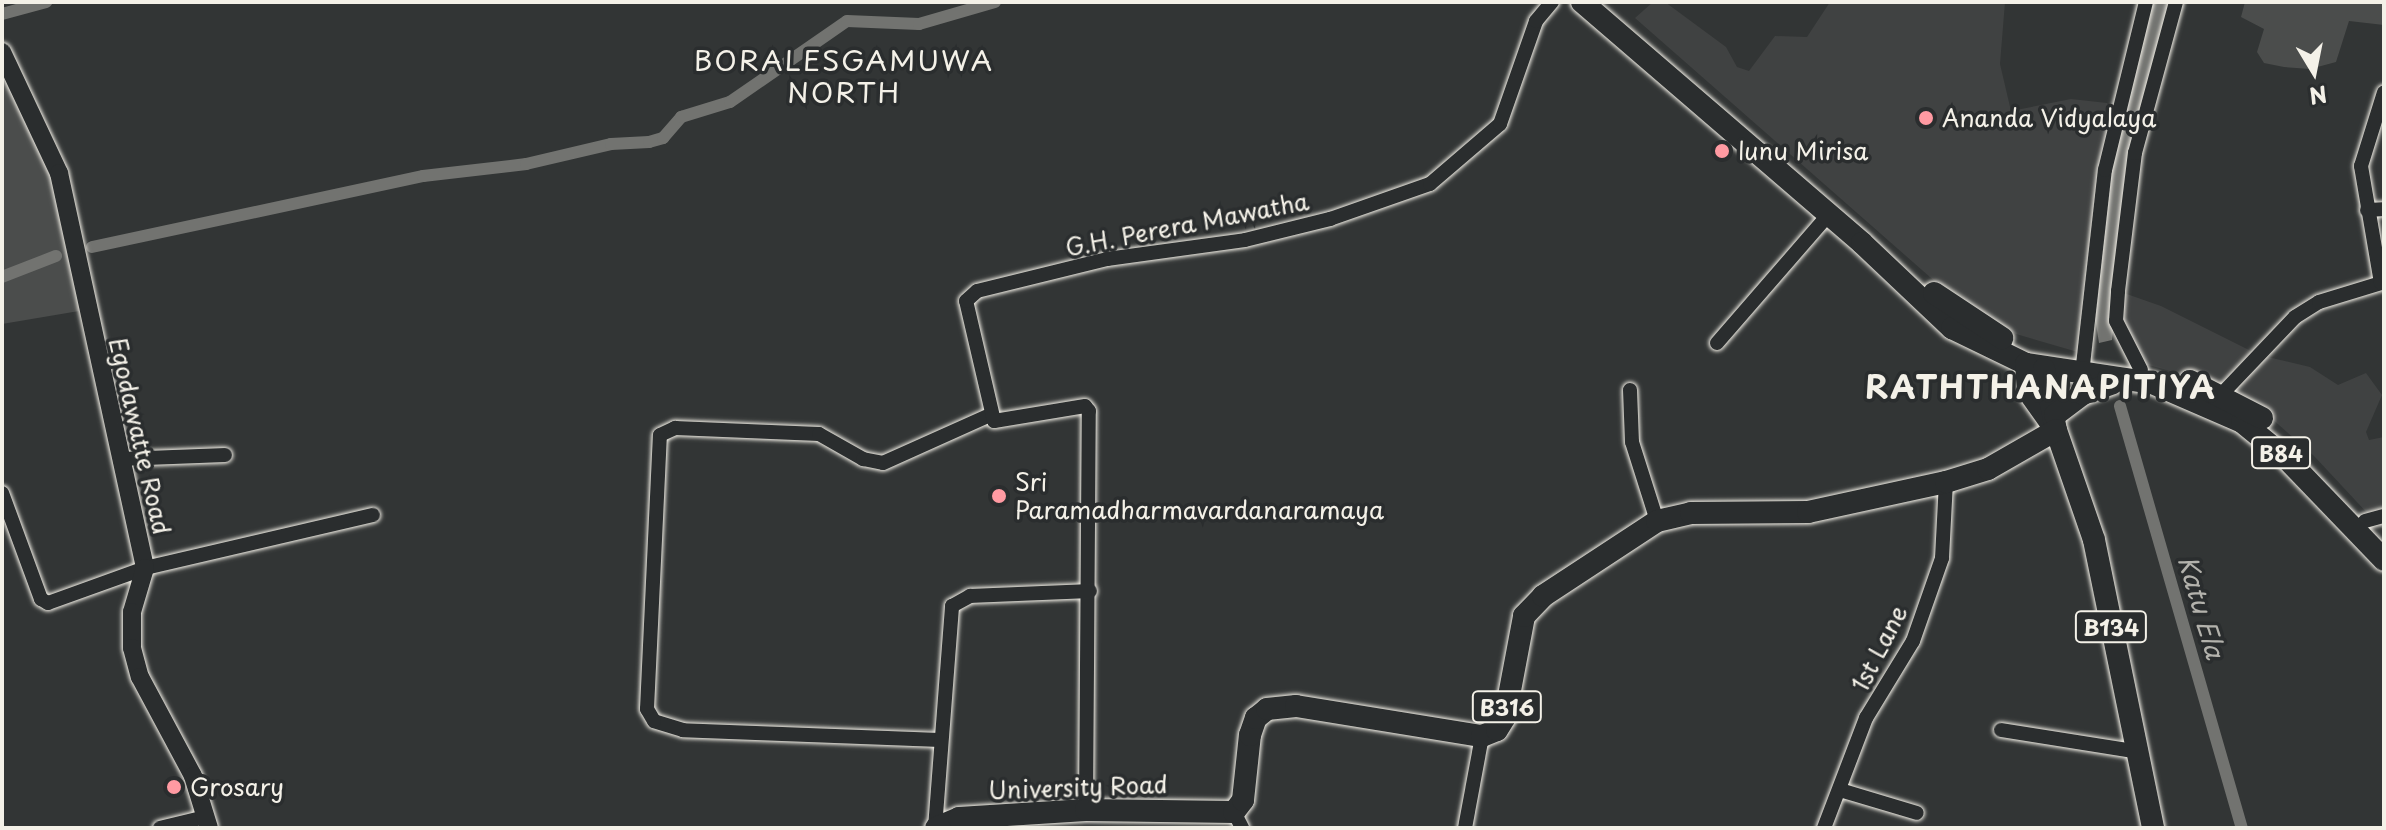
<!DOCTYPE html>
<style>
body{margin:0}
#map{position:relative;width:2386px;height:830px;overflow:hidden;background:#323535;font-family:"Playpen Sans",sans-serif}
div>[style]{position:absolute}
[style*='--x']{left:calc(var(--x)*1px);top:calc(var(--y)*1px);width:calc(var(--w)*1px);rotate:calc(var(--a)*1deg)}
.built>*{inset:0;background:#404242}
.green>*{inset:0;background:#4b4d4c}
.water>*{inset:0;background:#727370}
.canal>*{height:12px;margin:-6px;padding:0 6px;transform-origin:6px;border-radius:6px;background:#727370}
.roads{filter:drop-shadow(0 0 2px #f4f1e8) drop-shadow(0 0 2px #f4f1e8)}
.minor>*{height:14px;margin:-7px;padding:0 7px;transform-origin:7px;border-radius:7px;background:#2a2d2e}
.tertiary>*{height:18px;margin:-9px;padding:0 9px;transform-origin:9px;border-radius:9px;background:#2a2d2e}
.primary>*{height:22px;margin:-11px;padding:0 11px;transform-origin:11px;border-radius:11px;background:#2a2d2e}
.dots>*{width:22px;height:22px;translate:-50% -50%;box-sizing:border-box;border:4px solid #2a2d2e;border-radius:50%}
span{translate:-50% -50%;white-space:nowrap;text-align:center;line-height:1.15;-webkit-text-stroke:7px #2a2d2e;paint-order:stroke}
.shield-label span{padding:2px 6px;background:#2a2d2e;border:2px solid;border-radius:6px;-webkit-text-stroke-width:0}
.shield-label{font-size:22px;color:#f4f1e8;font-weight:700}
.poi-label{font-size:24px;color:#f4f1e8}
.left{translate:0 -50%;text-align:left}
.street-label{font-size:24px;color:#f4f1e8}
.water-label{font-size:26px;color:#b3b2ac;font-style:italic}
.quarter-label{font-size:28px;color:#f4f1e8;letter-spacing:2px}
.district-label{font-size:32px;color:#f4f1e8;font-weight:700;letter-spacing:2px}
.frame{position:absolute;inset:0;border:4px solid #f4f1e8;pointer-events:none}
.north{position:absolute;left:2274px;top:32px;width:80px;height:80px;-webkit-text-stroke:6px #2a2d2e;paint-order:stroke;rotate:170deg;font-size:22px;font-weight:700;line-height:32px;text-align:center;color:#f4f1e8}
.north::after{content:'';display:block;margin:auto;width:28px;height:36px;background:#f4f1e8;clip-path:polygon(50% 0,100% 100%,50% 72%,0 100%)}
</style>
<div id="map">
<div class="built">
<i style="clip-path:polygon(1653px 2px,1665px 2px,1726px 47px,1737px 67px,1749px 71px,1775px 36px,1807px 37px,1830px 2px,2005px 2px,2000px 64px,2011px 111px,2071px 99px,2107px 103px,2115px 118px,2081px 353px,2016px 334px,1947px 292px,1635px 18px)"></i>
<i style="clip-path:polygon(2118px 291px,2161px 306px,2259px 355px,2310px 367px,2338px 385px,2366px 373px,2382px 395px,2366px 432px,2369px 440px,2384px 437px,2384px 531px,2314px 456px,2253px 402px,2222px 385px,2126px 359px,2116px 321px)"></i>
</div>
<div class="green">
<i style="clip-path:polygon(2245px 2px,2384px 2px,2384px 25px,2349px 21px,2336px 62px,2310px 69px,2284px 67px,2264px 63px,2257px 52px,2264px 29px,2241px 17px)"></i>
<i style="clip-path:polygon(2px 57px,43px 134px,85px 310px,2px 324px)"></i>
</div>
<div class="water">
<i style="clip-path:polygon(2151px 2px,2171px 2px,2132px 157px,2112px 340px,2099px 343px,2094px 311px,2109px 169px)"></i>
</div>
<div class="canal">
<i style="--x:2;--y:14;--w:46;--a:-15.3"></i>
<i style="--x:92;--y:247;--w:339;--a:-12.1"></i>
<i style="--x:423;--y:176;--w:104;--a:-6.6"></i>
<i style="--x:526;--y:164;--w:87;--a:-13.2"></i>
<i style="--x:611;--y:144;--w:38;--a:-3"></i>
<i style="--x:649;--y:142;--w:15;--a:-16"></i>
<i style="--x:663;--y:138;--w:28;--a:-49"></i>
<i style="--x:681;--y:117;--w:51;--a:-17"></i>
<i style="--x:730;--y:102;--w:142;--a:-34.7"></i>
<i style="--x:847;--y:21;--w:72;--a:2.4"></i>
<i style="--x:919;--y:24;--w:79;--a:-16.1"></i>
<i style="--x:2;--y:277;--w:58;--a:-21.3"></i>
<i style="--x:2120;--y:406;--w:439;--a:73.9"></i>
</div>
<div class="roads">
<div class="minor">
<i style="--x:2367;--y:210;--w:17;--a:-3"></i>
<i style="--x:1717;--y:343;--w:171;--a:-49"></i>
<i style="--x:2083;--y:365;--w:196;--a:-83.6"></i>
<i style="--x:2105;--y:170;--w:173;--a:-76.3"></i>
<i style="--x:2141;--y:370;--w:55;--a:-117"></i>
<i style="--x:2116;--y:321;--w:30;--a:-86"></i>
<i style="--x:2118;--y:291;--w:139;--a:-83"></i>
<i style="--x:2135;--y:153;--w:156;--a:-74.8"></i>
<i style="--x:1630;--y:390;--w:52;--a:87.8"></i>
<i style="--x:1632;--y:442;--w:83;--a:72.4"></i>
<i style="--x:2217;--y:399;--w:113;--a:-46.4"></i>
<i style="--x:2295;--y:317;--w:28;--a:-32"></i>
<i style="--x:2319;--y:302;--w:65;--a:-17"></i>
<i style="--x:2381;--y:283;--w:119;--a:-99.7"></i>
<i style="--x:2361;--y:166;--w:77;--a:-72.7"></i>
<i style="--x:121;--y:459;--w:104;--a:-2.2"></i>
<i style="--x:2;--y:493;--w:113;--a:69.8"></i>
<i style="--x:41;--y:599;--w:8;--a:30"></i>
<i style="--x:48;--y:603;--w:103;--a:-19.8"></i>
<i style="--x:145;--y:568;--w:234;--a:-13.1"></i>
<i style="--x:2365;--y:521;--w:20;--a:-15"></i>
<i style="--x:2001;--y:730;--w:135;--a:9"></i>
<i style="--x:940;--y:740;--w:257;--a:-177.8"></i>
<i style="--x:683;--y:730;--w:30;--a:-163"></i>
<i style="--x:654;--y:721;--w:14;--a:-120"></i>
<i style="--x:647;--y:709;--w:274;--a:-87.3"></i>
<i style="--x:660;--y:435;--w:17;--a:-25"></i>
<i style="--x:675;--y:428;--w:144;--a:2.4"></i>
<i style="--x:819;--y:434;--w:51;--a:29.6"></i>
<i style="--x:863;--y:459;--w:20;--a:11"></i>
<i style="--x:883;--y:463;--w:117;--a:-24.2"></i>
<i style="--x:1840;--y:790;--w:80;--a:16.6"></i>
<i style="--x:1086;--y:810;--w:399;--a:-89.6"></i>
<i style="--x:1089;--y:411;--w:6;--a:-129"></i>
<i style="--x:1085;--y:406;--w:92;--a:170.6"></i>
<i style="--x:994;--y:421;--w:123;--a:-103.1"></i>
<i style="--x:966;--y:301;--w:15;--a:-42"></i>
<i style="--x:977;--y:291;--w:134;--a:-13.8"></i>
<i style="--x:1107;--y:259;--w:139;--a:-7.8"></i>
<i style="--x:1245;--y:240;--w:88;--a:-13.9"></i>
<i style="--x:1330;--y:219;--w:106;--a:-19.3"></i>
<i style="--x:1430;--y:184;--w:92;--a:-40.6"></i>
<i style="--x:1500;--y:124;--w:109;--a:-70.7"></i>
<i style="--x:1536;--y:21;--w:25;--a:-50"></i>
<i style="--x:1234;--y:812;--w:18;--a:63"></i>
<i style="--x:160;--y:828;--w:46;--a:-13.7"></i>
<i style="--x:935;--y:828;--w:223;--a:-85.6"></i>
<i style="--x:952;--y:606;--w:21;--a:-29"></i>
<i style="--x:970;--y:596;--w:120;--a:-2.4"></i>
<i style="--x:1465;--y:828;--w:94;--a:-79.5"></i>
<i style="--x:1824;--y:828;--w:118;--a:-69.1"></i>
<i style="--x:1866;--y:718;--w:90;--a:-58.6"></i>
<i style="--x:1913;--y:641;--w:88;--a:-70.7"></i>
<i style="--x:1942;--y:558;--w:76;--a:-87"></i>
</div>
<div class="tertiary">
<i style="--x:2;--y:52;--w:134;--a:64.8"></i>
<i style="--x:59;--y:173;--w:404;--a:77.7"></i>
<i style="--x:145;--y:568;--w:46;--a:106.5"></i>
<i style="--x:132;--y:612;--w:36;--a:90"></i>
<i style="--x:132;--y:648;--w:30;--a:75"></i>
<i style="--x:140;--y:677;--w:112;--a:61.8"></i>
<i style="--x:193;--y:776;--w:54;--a:72.9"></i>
</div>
<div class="primary">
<i style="--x:1582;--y:2;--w:369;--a:40.7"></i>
<i style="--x:1862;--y:243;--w:124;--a:43.4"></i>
<i style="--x:1952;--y:328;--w:82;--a:25.9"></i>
<i style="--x:2026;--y:364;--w:127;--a:8.6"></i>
<i style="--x:2152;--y:383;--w:98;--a:23.4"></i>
<i style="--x:2242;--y:422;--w:57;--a:39.3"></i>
<i style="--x:2286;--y:458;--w:141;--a:46.1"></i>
<i style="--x:1934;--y:293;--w:82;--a:33.5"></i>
<i style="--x:2026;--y:364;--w:27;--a:86"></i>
<i style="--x:2028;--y:391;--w:43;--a:54.5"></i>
<i style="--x:2044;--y:369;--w:62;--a:78.9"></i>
<i style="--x:2056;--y:430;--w:116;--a:70.9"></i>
<i style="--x:2094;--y:540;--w:294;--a:78.4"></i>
<i style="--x:2190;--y:381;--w:81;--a:27.2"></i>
<i style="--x:2055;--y:415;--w:35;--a:-37"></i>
<i style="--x:2083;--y:394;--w:32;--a:-20"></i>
<i style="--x:936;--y:828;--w:25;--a:-23"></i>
<i style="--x:959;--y:818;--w:127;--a:-3.6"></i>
<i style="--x:1086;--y:810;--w:148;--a:0.8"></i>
<i style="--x:1234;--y:812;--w:15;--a:-53"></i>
<i style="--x:1243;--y:800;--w:65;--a:-83.9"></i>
<i style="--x:1250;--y:735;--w:18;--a:-71"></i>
<i style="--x:1256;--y:718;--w:14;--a:-39"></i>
<i style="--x:1267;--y:709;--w:29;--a:-6"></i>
<i style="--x:1296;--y:706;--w:188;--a:9.2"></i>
<i style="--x:1482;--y:736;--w:16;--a:-22"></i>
<i style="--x:1497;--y:730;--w:15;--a:-58"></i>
<i style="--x:1505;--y:717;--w:103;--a:-79.3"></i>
<i style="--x:1524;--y:616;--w:28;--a:-46"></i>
<i style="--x:1543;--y:596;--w:136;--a:-33.3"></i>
<i style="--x:1657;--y:521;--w:35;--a:-13"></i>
<i style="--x:1691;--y:513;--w:117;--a:-0.5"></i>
<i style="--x:1808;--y:512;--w:141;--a:-12.3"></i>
<i style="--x:1946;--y:482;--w:44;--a:-17.2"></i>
<i style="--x:1988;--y:469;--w:78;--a:-29.8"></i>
</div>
</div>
<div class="dots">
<i style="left:1926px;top:118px;background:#ff9aa2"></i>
<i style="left:1722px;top:151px;background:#ff9aa2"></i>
<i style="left:999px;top:496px;background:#ff9aa2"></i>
<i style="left:174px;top:787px;background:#ff9aa2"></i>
</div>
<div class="shield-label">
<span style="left:2281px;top:453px">B84</span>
<span style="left:2111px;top:627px">B134</span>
<span style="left:1507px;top:707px">B316</span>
</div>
<div class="poi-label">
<span class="left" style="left:1942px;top:118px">Ananda Vidyalaya</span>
<span class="left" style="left:1738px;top:151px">lunu Mirisa</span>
<span class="left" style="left:1015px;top:496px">Sri<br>Paramadharmavardanaramaya</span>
<span class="left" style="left:190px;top:787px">Grosary</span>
</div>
<div class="street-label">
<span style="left:1187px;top:224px;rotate:-11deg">G.H. Perera Mawatha</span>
<span style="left:140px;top:436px;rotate:77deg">Egodawatte Road</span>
<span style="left:1879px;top:648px;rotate:-63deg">1st Lane</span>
<span style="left:1078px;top:787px;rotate:-2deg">University Road</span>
</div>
<div class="water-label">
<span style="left:2202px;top:607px;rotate:74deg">Katu Ela</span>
</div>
<div class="quarter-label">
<span style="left:844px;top:76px">BORALESGAMUWA<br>NORTH</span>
</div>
<div class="district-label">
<span style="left:2041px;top:386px">RATHTHANAPITIYA</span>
</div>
<div class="frame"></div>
<div class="north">N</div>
</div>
